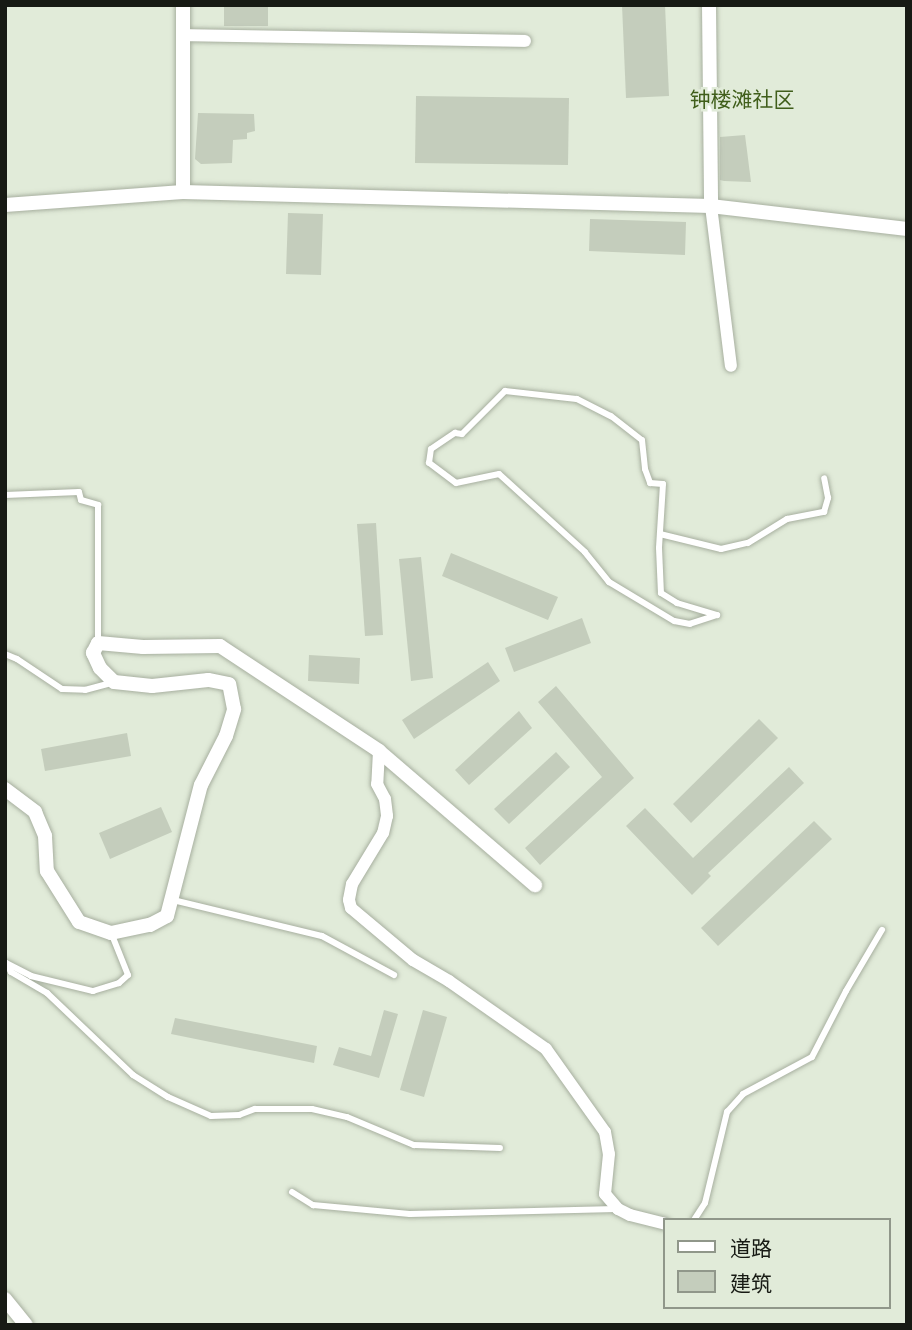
<!DOCTYPE html>
<meta charset="utf-8">
<style>
body{margin:0}
#map{position:relative;width:912px;height:1330px;overflow:hidden;background:#e1ebd9;font-family:"Asap Condensed","Noto Sans SC",sans-serif}
div>[style]{position:absolute}
[style*='--x']{left:calc(var(--x)*1px);top:calc(var(--y)*1px);width:calc(var(--w)*1px);rotate:calc(var(--a)*1deg)}
.building>*{inset:0;background:#c4cdbc}
.roads{filter:drop-shadow(0 0 2px #a7af9f) drop-shadow(0 0 2px #a7af9f)}
.service>*{height:6px;margin:-3px;padding:0 3px;transform-origin:3px;border-radius:3px;background:#fff}
.minor>*{height:12px;margin:-6px;padding:0 6px;transform-origin:6px;border-radius:6px;background:#fff}
.tertiary>*{height:14px;margin:-7px;padding:0 7px;transform-origin:7px;border-radius:7px;background:#fff}
span{translate:-50% -50%;white-space:nowrap;text-align:center;line-height:1.15;-webkit-text-stroke:5px #e1ebd9;paint-order:stroke}
.quarter-label{font-size:21px;color:#405e1b}
.frame{position:absolute;inset:0;border:7px solid #171a14;pointer-events:none}
.legend{position:absolute;left:663px;top:1218px;width:228px;height:91px;box-sizing:border-box;background:#e1ebd9;border:2px solid #90978a;margin:0;padding:9px 12px;list-style:none;font-size:21px;color:#171a14}
.legend li{display:flex;align-items:center;gap:14px;height:35px}
.legend b{width:35px;border:2px solid #90978a}
</style>
<div id="map">
<div class="building">
<i style="clip-path:polygon(224px 5px,268px 5px,268px 26px,224px 26px)"></i>
<i style="clip-path:polygon(622px 5px,665px 5px,669px 96px,626px 98px)"></i>
<i style="clip-path:polygon(416px 96px,569px 98px,568px 165px,415px 163px)"></i>
<i style="clip-path:polygon(198px 113px,254px 114px,255px 131px,247px 133px,247px 139px,233px 140px,232px 163px,201px 164px,195px 159px)"></i>
<i style="clip-path:polygon(745px 135px,751px 182px,724px 181px,720px 180px,720px 137px)"></i>
<i style="clip-path:polygon(288px 213px,323px 214px,321px 275px,286px 274px)"></i>
<i style="clip-path:polygon(590px 219px,686px 222px,685px 255px,589px 251px)"></i>
<i style="clip-path:polygon(376px 523px,383px 635px,365px 636px,357px 524px)"></i>
<i style="clip-path:polygon(451px 553px,558px 597px,548px 620px,442px 576px)"></i>
<i style="clip-path:polygon(421px 557px,433px 678px,411px 681px,399px 559px)"></i>
<i style="clip-path:polygon(582px 618px,591px 643px,514px 672px,505px 648px)"></i>
<i style="clip-path:polygon(309px 655px,360px 658px,359px 684px,308px 681px)"></i>
<i style="clip-path:polygon(488px 662px,500px 681px,414px 739px,402px 720px)"></i>
<i style="clip-path:polygon(556px 686px,634px 778px,540px 865px,525px 848px,602px 777px,538px 702px)"></i>
<i style="clip-path:polygon(519px 711px,532px 728px,469px 785px,455px 770px)"></i>
<i style="clip-path:polygon(759px 719px,778px 738px,691px 823px,673px 804px)"></i>
<i style="clip-path:polygon(127px 733px,131px 756px,45px 771px,41px 749px)"></i>
<i style="clip-path:polygon(556px 752px,570px 767px,509px 824px,494px 809px)"></i>
<i style="clip-path:polygon(789px 767px,804px 783px,708px 873px,711px 876px,692px 895px,626px 826px,645px 808px,693px 858px)"></i>
<i style="clip-path:polygon(161px 807px,172px 832px,110px 859px,99px 833px)"></i>
<i style="clip-path:polygon(814px 821px,832px 839px,718px 946px,701px 928px)"></i>
<i style="clip-path:polygon(384px 1010px,398px 1014px,379px 1078px,333px 1065px,339px 1047px,371px 1056px)"></i>
<i style="clip-path:polygon(423px 1010px,447px 1017px,424px 1097px,400px 1090px)"></i>
<i style="clip-path:polygon(175px 1018px,317px 1046px,314px 1063px,171px 1034px)"></i>
</div>
<div class="roads">
<div class="service">
<i style="--x:505;--y:391;--w:72;--a:6.3"></i>
<i style="--x:577;--y:399;--w:38;--a:27"></i>
<i style="--x:611;--y:416;--w:39;--a:38"></i>
<i style="--x:642;--y:440;--w:29;--a:84"></i>
<i style="--x:645;--y:469;--w:15;--a:70"></i>
<i style="--x:650;--y:483;--w:13;--a:4"></i>
<i style="--x:663;--y:484;--w:64;--a:93.6"></i>
<i style="--x:659;--y:548;--w:45;--a:87.5"></i>
<i style="--x:661;--y:593;--w:19;--a:32"></i>
<i style="--x:677;--y:603;--w:42;--a:16.7"></i>
<i style="--x:717;--y:615;--w:28;--a:162"></i>
<i style="--x:690;--y:624;--w:16;--a:-169"></i>
<i style="--x:674;--y:621;--w:76;--a:-149"></i>
<i style="--x:609;--y:582;--w:38;--a:-129"></i>
<i style="--x:585;--y:552;--w:116;--a:-137.8"></i>
<i style="--x:499;--y:474;--w:44;--a:168.2"></i>
<i style="--x:456;--y:483;--w:34;--a:-143"></i>
<i style="--x:429;--y:463;--w:14;--a:-82"></i>
<i style="--x:431;--y:449;--w:29;--a:-34"></i>
<i style="--x:455;--y:433;--w:7;--a:8"></i>
<i style="--x:462;--y:434;--w:61;--a:-45"></i>
<i style="--x:5;--y:495;--w:74;--a:-2.3"></i>
<i style="--x:79;--y:492;--w:8;--a:76"></i>
<i style="--x:81;--y:500;--w:18;--a:16"></i>
<i style="--x:98;--y:505;--w:138;--a:90"></i>
<i style="--x:660;--y:534;--w:63;--a:13.8"></i>
<i style="--x:721;--y:549;--w:28;--a:-13"></i>
<i style="--x:748;--y:543;--w:46;--a:-31.6"></i>
<i style="--x:787;--y:519;--w:38;--a:-11"></i>
<i style="--x:824;--y:512;--w:15;--a:-74"></i>
<i style="--x:828;--y:498;--w:20;--a:-101"></i>
<i style="--x:5;--y:654;--w:13;--a:23"></i>
<i style="--x:17;--y:659;--w:54;--a:33.7"></i>
<i style="--x:62;--y:689;--w:23;--a:2"></i>
<i style="--x:85;--y:690;--w:28;--a:-15"></i>
<i style="--x:173;--y:900;--w:153;--a:13.6"></i>
<i style="--x:322;--y:936;--w:82;--a:28.4"></i>
<i style="--x:6;--y:963;--w:10;--a:61"></i>
<i style="--x:11;--y:972;--w:42;--a:30.3"></i>
<i style="--x:47;--y:993;--w:119;--a:43.6"></i>
<i style="--x:133;--y:1075;--w:41;--a:32.2"></i>
<i style="--x:168;--y:1097;--w:47;--a:23.8"></i>
<i style="--x:211;--y:1116;--w:28;--a:-2"></i>
<i style="--x:239;--y:1115;--w:17;--a:-21"></i>
<i style="--x:255;--y:1109;--w:57;--a:0"></i>
<i style="--x:312;--y:1109;--w:36;--a:13"></i>
<i style="--x:347;--y:1117;--w:73;--a:22.7"></i>
<i style="--x:414;--y:1145;--w:86;--a:2"></i>
<i style="--x:6;--y:963;--w:28;--a:27"></i>
<i style="--x:31;--y:976;--w:64;--a:13.6"></i>
<i style="--x:93;--y:991;--w:27;--a:-17"></i>
<i style="--x:119;--y:983;--w:12;--a:-42"></i>
<i style="--x:128;--y:975;--w:43;--a:-111.8"></i>
<i style="--x:292;--y:1192;--w:25;--a:32"></i>
<i style="--x:313;--y:1205;--w:97;--a:5.3"></i>
<i style="--x:410;--y:1214;--w:206;--a:-1.4"></i>
<i style="--x:694;--y:1220;--w:20;--a:-57"></i>
<i style="--x:705;--y:1203;--w:94;--a:-76.4"></i>
<i style="--x:727;--y:1112;--w:24;--a:-48"></i>
<i style="--x:743;--y:1094;--w:78;--a:-28.2"></i>
<i style="--x:812;--y:1057;--w:74;--a:-62.7"></i>
<i style="--x:846;--y:991;--w:71;--a:-59.5"></i>
</div>
<div class="minor">
<i style="--x:183;--y:35;--w:342;--a:1"></i>
<i style="--x:711;--y:206;--w:161;--a:82.9"></i>
<i style="--x:379;--y:751;--w:33;--a:93"></i>
<i style="--x:377;--y:784;--w:17;--a:62"></i>
<i style="--x:385;--y:799;--w:17;--a:83"></i>
<i style="--x:387;--y:816;--w:17;--a:103"></i>
<i style="--x:383;--y:833;--w:60;--a:121.3"></i>
<i style="--x:352;--y:884;--w:16;--a:101"></i>
<i style="--x:349;--y:900;--w:8;--a:76"></i>
<i style="--x:351;--y:908;--w:81;--a:40"></i>
<i style="--x:413;--y:960;--w:42;--a:30.3"></i>
<i style="--x:449;--y:981;--w:118;--a:35"></i>
<i style="--x:546;--y:1049;--w:102;--a:54.6"></i>
<i style="--x:605;--y:1132;--w:22;--a:80"></i>
<i style="--x:609;--y:1154;--w:40;--a:95.7"></i>
<i style="--x:605;--y:1194;--w:20;--a:49"></i>
<i style="--x:618;--y:1209;--w:13;--a:27"></i>
<i style="--x:630;--y:1215;--w:36;--a:14"></i>
</div>
<div class="tertiary">
<i style="--x:183;--y:5;--w:187;--a:90"></i>
<i style="--x:709;--y:5;--w:201;--a:89.4"></i>
<i style="--x:5;--y:205;--w:178;--a:-4.2"></i>
<i style="--x:183;--y:192;--w:528;--a:1.52"></i>
<i style="--x:711;--y:206;--w:197;--a:6.7"></i>
<i style="--x:5;--y:789;--w:38;--a:37"></i>
<i style="--x:35;--y:812;--w:26;--a:67"></i>
<i style="--x:45;--y:836;--w:35;--a:87"></i>
<i style="--x:47;--y:871;--w:60;--a:57.9"></i>
<i style="--x:79;--y:922;--w:34;--a:19"></i>
<i style="--x:111;--y:933;--w:40;--a:-12"></i>
<i style="--x:150;--y:925;--w:19;--a:-28"></i>
<i style="--x:167;--y:916;--w:135;--a:-75.5"></i>
<i style="--x:201;--y:785;--w:55;--a:-63"></i>
<i style="--x:226;--y:736;--w:28;--a:-73"></i>
<i style="--x:234;--y:709;--w:25;--a:-101"></i>
<i style="--x:229;--y:684;--w:21;--a:-169"></i>
<i style="--x:208;--y:680;--w:56;--a:173.9"></i>
<i style="--x:152;--y:686;--w:38;--a:-174"></i>
<i style="--x:114;--y:682;--w:20;--a:-135"></i>
<i style="--x:100;--y:668;--w:17;--a:-115"></i>
<i style="--x:93;--y:653;--w:11;--a:-63"></i>
<i style="--x:98;--y:643;--w:45;--a:5.1"></i>
<i style="--x:143;--y:647;--w:77;--a:-0.7"></i>
<i style="--x:220;--y:646;--w:191;--a:33.4"></i>
<i style="--x:379;--y:751;--w:206;--a:40.7"></i>
<i style="--x:5;--y:1299;--w:33;--a:51"></i>
</div>
</div>
<div class="quarter-label">
<span style="left:742px;top:99px">钟楼滩社区</span>
</div>
<div class="frame"></div>
<ul class="legend">
<li><b style="height:9px;background:#fff"></b>道路</li>
<li><b style="height:19px;background:#c4cdbc"></b>建筑</li>
</ul>
</div>
